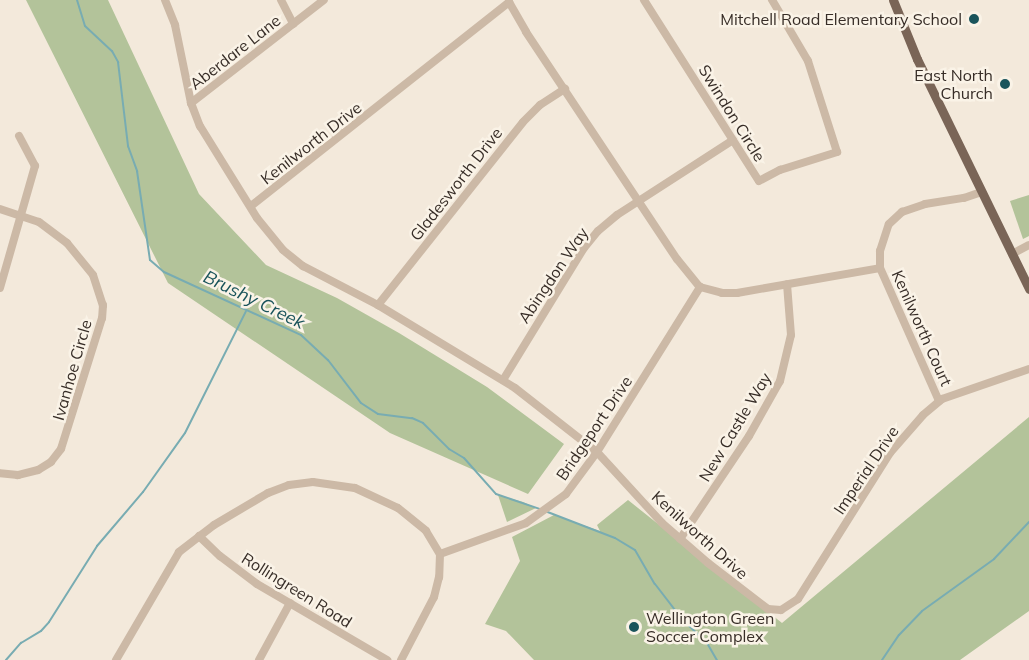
<!DOCTYPE html>
<style>
body{margin:0}
#map{position:relative;width:1029px;height:660px;overflow:hidden;background:#f3e9db;font-family:Mulish,sans-serif}
div>[style]{position:absolute}
[style*='--x']{left:calc(var(--x)*1px);top:calc(var(--y)*1px);width:calc(var(--w)*1px);rotate:calc(var(--a)*1deg)}
.green>*{inset:0;background:#b3c39a}
.stream>*{height:2px;margin:-1px;padding:0 1px;transform-origin:1px;border-radius:1px;background:#78acb2}
.minor>*{height:8px;margin:-4px;padding:0 4px;transform-origin:4px;border-radius:4px;background:#ccb9a6}
.major>*{height:9px;margin:-4.5px;padding:0 4.5px;transform-origin:4.5px;border-radius:4.5px;background:#7a6557}
.dots>*{width:16px;height:16px;translate:-50% -50%;box-sizing:border-box;border:3px solid #faf3e7;border-radius:50%}
span{translate:-50% -50%;white-space:nowrap;text-align:center;line-height:1.15;-webkit-text-stroke:5px #faf3e7;paint-order:stroke}
.poi-label{font-size:16px;color:#372d27}
.right{translate:-100% -50%;text-align:right}
.left{translate:0 -50%;text-align:left}
.street-label{font-size:16px;color:#372d27}
.water-label{font-size:18px;color:#1a545b;font-style:italic}
</style>
<div id="map">
<div class="green">
<i style="clip-path:polygon(26px 0,108px 0,199px 194px,266px 265px,337px 298px,399px 333px,487px 387px,564px 444px,528px 494px,390px 433px,168px 283px)"></i>
<i style="clip-path:polygon(1029px 195px,1029px 236px,1023px 239px,1010px 201px)"></i>
<i style="clip-path:polygon(1029px 417px,1029px 611px,960px 660px,534px 660px,506px 631px,485px 624px,520px 561px,512px 537px,554px 515px,600px 531px,597px 525px,628px 500px,782px 623px)"></i>
<i style="clip-path:polygon(498px 495px,523px 502px,536px 508px,507px 522px)"></i>
</div>
<div class="stream">
<i style="--x:77;--y:0;--w:27;--a:73"></i>
<i style="--x:85;--y:26;--w:37;--a:43"></i>
<i style="--x:112;--y:51;--w:13;--a:61"></i>
<i style="--x:118;--y:62;--w:85;--a:83.2"></i>
<i style="--x:128;--y:146;--w:27;--a:70"></i>
<i style="--x:137;--y:171;--w:90;--a:81.7"></i>
<i style="--x:150;--y:260;--w:18;--a:41"></i>
<i style="--x:164;--y:272;--w:151;--a:24.7"></i>
<i style="--x:301;--y:335;--w:37;--a:43"></i>
<i style="--x:328;--y:360;--w:54;--a:52.5"></i>
<i style="--x:361;--y:403;--w:20;--a:33"></i>
<i style="--x:378;--y:414;--w:34;--a:7"></i>
<i style="--x:412;--y:418;--w:12;--a:24"></i>
<i style="--x:423;--y:423;--w:37;--a:45"></i>
<i style="--x:449;--y:449;--w:17;--a:31"></i>
<i style="--x:464;--y:458;--w:48;--a:48.4"></i>
<i style="--x:496;--y:494;--w:46;--a:18.8"></i>
<i style="--x:545;--y:511;--w:75;--a:21.1"></i>
<i style="--x:615;--y:538;--w:23;--a:31"></i>
<i style="--x:635;--y:550;--w:39;--a:60"></i>
<i style="--x:655;--y:584;--w:44;--a:52.4"></i>
<i style="--x:682;--y:619;--w:35;--a:44"></i>
<i style="--x:707;--y:643;--w:20;--a:60"></i>
<i style="--x:6;--y:660;--w:23;--a:-49"></i>
<i style="--x:21;--y:643;--w:23;--a:-31"></i>
<i style="--x:41;--y:631;--w:12;--a:-48"></i>
<i style="--x:49;--y:622;--w:90;--a:-57.7"></i>
<i style="--x:97;--y:546;--w:71;--a:-49.6"></i>
<i style="--x:143;--y:492;--w:72;--a:-54.6"></i>
<i style="--x:185;--y:433;--w:136;--a:-63.4"></i>
<i style="--x:882;--y:660;--w:30;--a:-56"></i>
<i style="--x:899;--y:635;--w:33;--a:-46"></i>
<i style="--x:922;--y:611;--w:89;--a:-35.8"></i>
<i style="--x:994;--y:559;--w:51;--a:-46.6"></i>
</div>
<div class="minor">
<i style="--x:165;--y:0;--w:27;--a:68"></i>
<i style="--x:175;--y:25;--w:80;--a:78.4"></i>
<i style="--x:191;--y:103;--w:25;--a:69"></i>
<i style="--x:200;--y:126;--w:108;--a:58.2"></i>
<i style="--x:257;--y:218;--w:41;--a:50.9"></i>
<i style="--x:283;--y:250;--w:26;--a:39"></i>
<i style="--x:303;--y:266;--w:85;--a:27.5"></i>
<i style="--x:378;--y:305;--w:160;--a:31.2"></i>
<i style="--x:515;--y:388;--w:104;--a:38"></i>
<i style="--x:597;--y:452;--w:96;--a:47.5"></i>
<i style="--x:662;--y:523;--w:61;--a:41"></i>
<i style="--x:708;--y:563;--w:76;--a:37.5"></i>
<i style="--x:768;--y:609;--w:13;--a:4"></i>
<i style="--x:781;--y:610;--w:20;--a:-33"></i>
<i style="--x:798;--y:599;--w:173;--a:-57.8"></i>
<i style="--x:890;--y:453;--w:50;--a:-49"></i>
<i style="--x:923;--y:415;--w:25;--a:-40"></i>
<i style="--x:942;--y:399;--w:92;--a:-19"></i>
<i style="--x:281;--y:0;--w:27;--a:63"></i>
<i style="--x:644;--y:0;--w:214;--a:57.6"></i>
<i style="--x:759;--y:181;--w:24;--a:-28"></i>
<i style="--x:780;--y:170;--w:60;--a:-17.5"></i>
<i style="--x:837;--y:152;--w:96;--a:-107.7"></i>
<i style="--x:808;--y:61;--w:71;--a:-120.5"></i>
<i style="--x:191;--y:103;--w:168;--a:-37.8"></i>
<i style="--x:251;--y:206;--w:329;--a:-38.3"></i>
<i style="--x:509;--y:2;--w:34;--a:60"></i>
<i style="--x:526;--y:32;--w:273;--a:56.4"></i>
<i style="--x:677;--y:259;--w:36;--a:51"></i>
<i style="--x:700;--y:287;--w:23;--a:15"></i>
<i style="--x:722;--y:293;--w:15;--a:0"></i>
<i style="--x:737;--y:293;--w:145;--a:-9.9"></i>
<i style="--x:0;--y:209;--w:41;--a:18.4"></i>
<i style="--x:39;--y:222;--w:35;--a:37"></i>
<i style="--x:67;--y:243;--w:41;--a:50.9"></i>
<i style="--x:93;--y:275;--w:32;--a:72"></i>
<i style="--x:103;--y:305;--w:13;--a:94"></i>
<i style="--x:102;--y:318;--w:137;--a:107.4"></i>
<i style="--x:61;--y:449;--w:16;--a:128"></i>
<i style="--x:51;--y:462;--w:15;--a:148"></i>
<i style="--x:38;--y:470;--w:21;--a:166"></i>
<i style="--x:18;--y:475;--w:18;--a:-174"></i>
<i style="--x:1012;--y:254;--w:19;--a:-28"></i>
<i style="--x:0;--y:288;--w:127;--a:-74"></i>
<i style="--x:35;--y:166;--w:34;--a:-118"></i>
<i style="--x:378;--y:305;--w:233;--a:-51.6"></i>
<i style="--x:523;--y:122;--w:24;--a:-45"></i>
<i style="--x:540;--y:105;--w:30;--a:-33"></i>
<i style="--x:503;--y:380;--w:155;--a:-58.5"></i>
<i style="--x:584;--y:248;--w:22;--a:-51"></i>
<i style="--x:598;--y:231;--w:25;--a:-40"></i>
<i style="--x:617;--y:215;--w:138;--a:-32.9"></i>
<i style="--x:939;--y:401;--w:145;--a:-113.9"></i>
<i style="--x:880;--y:268;--w:17;--a:-90"></i>
<i style="--x:880;--y:251;--w:28;--a:-72"></i>
<i style="--x:889;--y:224;--w:18;--a:-43"></i>
<i style="--x:902;--y:212;--w:24;--a:-19"></i>
<i style="--x:925;--y:204;--w:39;--a:-9"></i>
<i style="--x:964;--y:198;--w:18;--a:-19"></i>
<i style="--x:199;--y:536;--w:29;--a:44"></i>
<i style="--x:220;--y:556;--w:46;--a:37.1"></i>
<i style="--x:257;--y:584;--w:151;--a:30.3"></i>
<i style="--x:680;--y:539;--w:124;--a:-56.2"></i>
<i style="--x:749;--y:436;--w:63;--a:-60.6"></i>
<i style="--x:780;--y:381;--w:47;--a:-76.6"></i>
<i style="--x:791;--y:335;--w:51;--a:-94.5"></i>
<i style="--x:440;--y:554;--w:91;--a:-19.8"></i>
<i style="--x:526;--y:523;--w:49;--a:-35.9"></i>
<i style="--x:566;--y:494;--w:52;--a:-53.6"></i>
<i style="--x:597;--y:452;--w:195;--a:-58"></i>
<i style="--x:116;--y:660;--w:125;--a:-59.7"></i>
<i style="--x:179;--y:552;--w:44;--a:-37.6"></i>
<i style="--x:214;--y:525;--w:63;--a:-30.7"></i>
<i style="--x:268;--y:493;--w:22;--a:-21"></i>
<i style="--x:289;--y:485;--w:24;--a:-7"></i>
<i style="--x:313;--y:482;--w:42;--a:8.1"></i>
<i style="--x:355;--y:488;--w:47;--a:24.9"></i>
<i style="--x:398;--y:508;--w:36;--a:39"></i>
<i style="--x:426;--y:531;--w:27;--a:59"></i>
<i style="--x:440;--y:554;--w:23;--a:92"></i>
<i style="--x:439;--y:577;--w:21;--a:104"></i>
<i style="--x:434;--y:597;--w:71;--a:117.6"></i>
<i style="--x:259;--y:660;--w:65;--a:-61.5"></i>
</div>
<div class="major">
<i style="--x:893;--y:0;--w:64;--a:67.9"></i>
<i style="--x:917;--y:59;--w:256;--a:64"></i>
</div>
<div class="dots">
<i style="left:974px;top:19px;background:#1a545b"></i>
<i style="left:1005px;top:84px;background:#1a545b"></i>
<i style="left:634px;top:627px;background:#1a545b"></i>
</div>
<div class="poi-label">
<span class="right" style="left:962px;top:19px">Mitchell Road Elementary School</span>
<span class="right" style="left:993px;top:84px">East North<br>Church</span>
<span class="left" style="left:646px;top:627px">Wellington Green<br>Soccer Complex</span>
</div>
<div class="street-label">
<span style="left:235px;top:52px;rotate:-38deg">Aberdare Lane</span>
<span style="left:732px;top:113px;rotate:58deg">Swindon Circle</span>
<span style="left:311px;top:143px;rotate:-38deg">Kenilworth Drive</span>
<span style="left:456px;top:184px;rotate:-52deg">Gladesworth Drive</span>
<span style="left:553px;top:275px;rotate:-56deg">Abingdon Way</span>
<span style="left:922px;top:328px;rotate:66deg">Kenilworth Court</span>
<span style="left:72px;top:370px;rotate:-74deg">Ivanhoe Circle</span>
<span style="left:735px;top:427px;rotate:-59deg">New Castle Way</span>
<span style="left:594px;top:428px;rotate:-56deg">Bridgeport Drive</span>
<span style="left:866px;top:470px;rotate:-56deg">Imperial Drive</span>
<span style="left:700px;top:535px;rotate:42deg">Kenilworth Drive</span>
<span style="left:297px;top:590px;rotate:32deg">Rollingreen Road</span>
</div>
<div class="water-label">
<span style="left:254px;top:300px;rotate:26deg">Brushy Creek</span>
</div>
</div>
